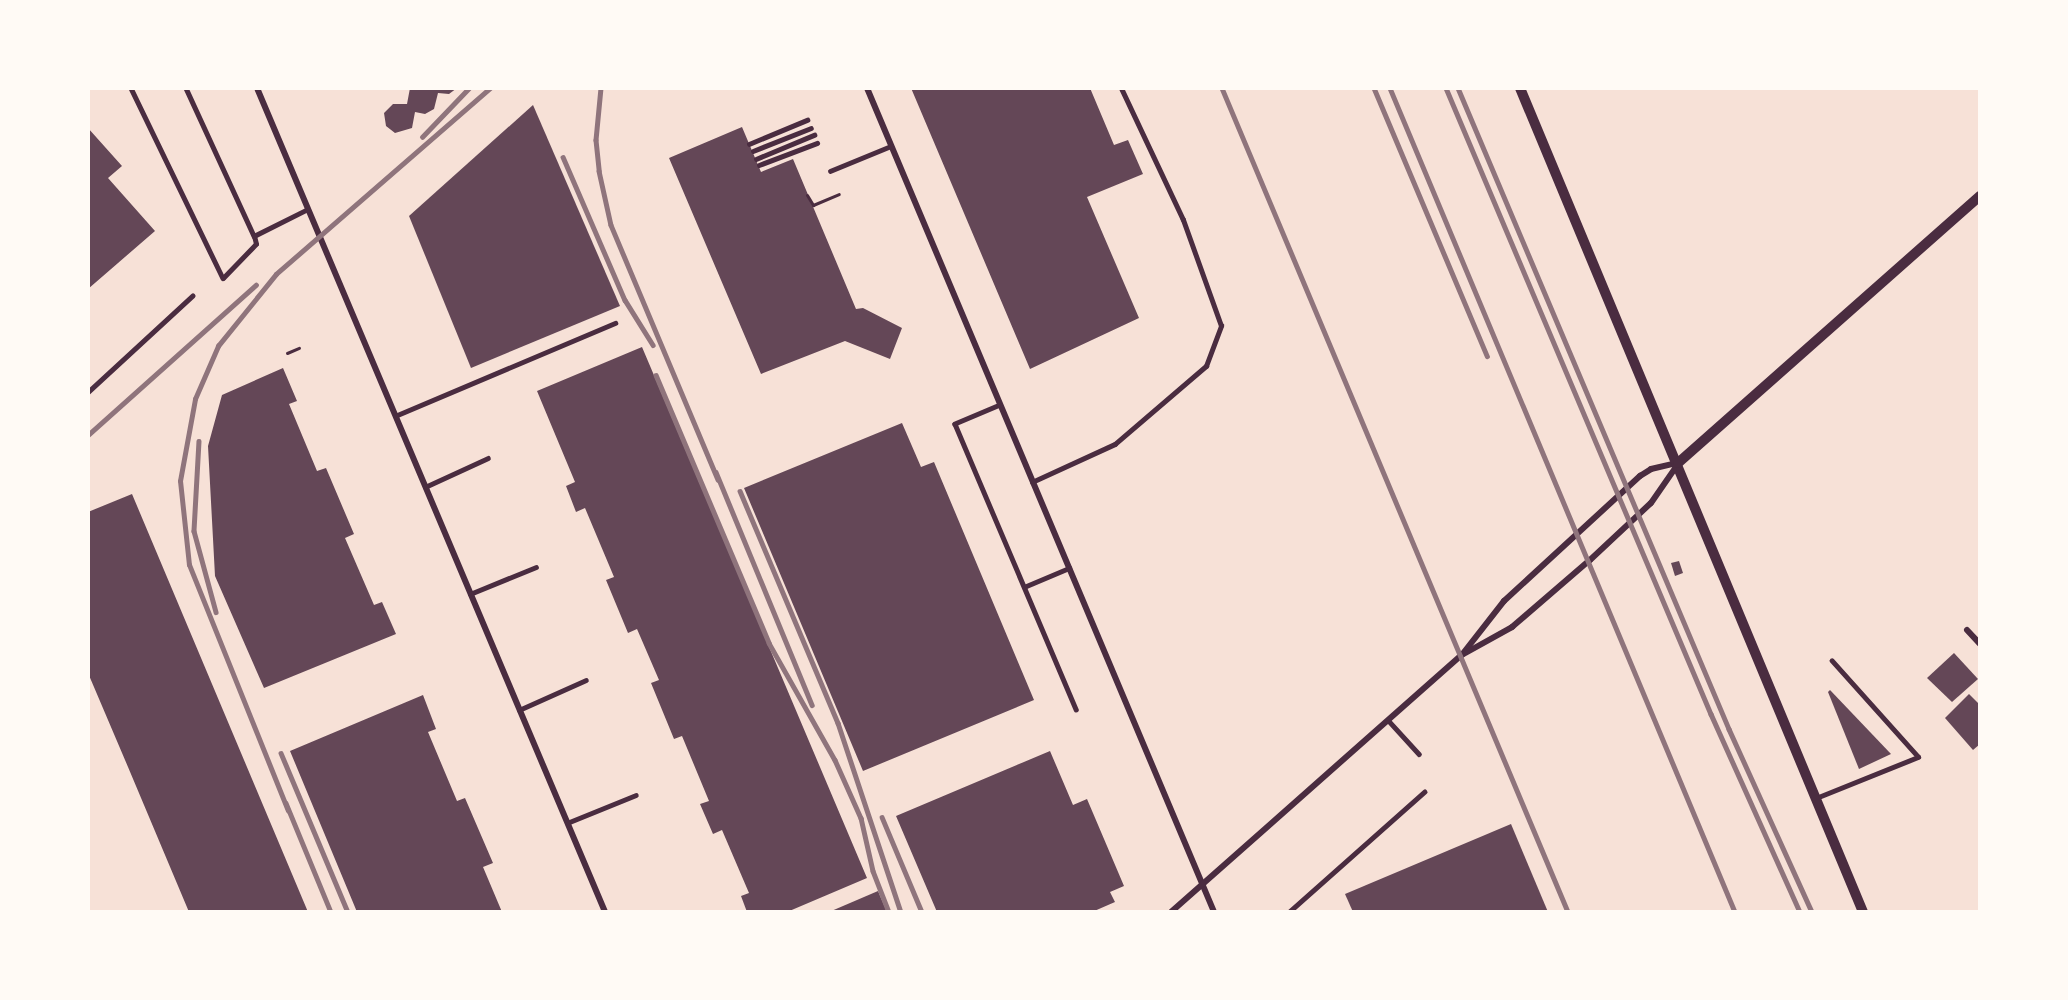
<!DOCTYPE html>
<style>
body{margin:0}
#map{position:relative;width:2068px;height:1000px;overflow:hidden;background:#f7e1d7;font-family:Roboto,sans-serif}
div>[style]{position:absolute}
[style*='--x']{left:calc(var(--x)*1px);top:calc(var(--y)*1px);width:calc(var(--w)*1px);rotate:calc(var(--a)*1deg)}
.building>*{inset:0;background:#644757}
.path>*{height:3px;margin:-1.5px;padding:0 1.5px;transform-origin:1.5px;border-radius:1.5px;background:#4a2c40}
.service>*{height:4.5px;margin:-2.25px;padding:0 2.25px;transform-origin:2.25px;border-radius:2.25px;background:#4a2c40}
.minor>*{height:6px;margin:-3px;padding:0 3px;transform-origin:3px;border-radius:3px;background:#4a2c40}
.tertiary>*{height:10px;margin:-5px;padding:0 5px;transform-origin:5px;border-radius:5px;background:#4a2c40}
.rail>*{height:4.5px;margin:-2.25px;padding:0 2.25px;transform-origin:2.25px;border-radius:2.25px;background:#8f747c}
span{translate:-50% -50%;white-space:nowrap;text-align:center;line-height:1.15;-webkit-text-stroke:4.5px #fffaf5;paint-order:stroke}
.frame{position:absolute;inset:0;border:90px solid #fffaf5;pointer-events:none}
</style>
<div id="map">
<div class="building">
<i style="clip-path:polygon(410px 88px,457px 88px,449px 94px,438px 93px,434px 109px,425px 114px,415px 112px,412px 128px,395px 133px,386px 126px,384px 113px,393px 104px,407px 104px)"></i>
<i style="clip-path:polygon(911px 88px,1090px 88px,1114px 145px,1128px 140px,1143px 174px,1087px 197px,1139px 318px,1030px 369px)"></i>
<i style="clip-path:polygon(533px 105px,620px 306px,471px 368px,409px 216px)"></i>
<i style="clip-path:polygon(742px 127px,761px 172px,793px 159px,856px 309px,863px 308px,902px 328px,890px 359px,845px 341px,761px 374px,669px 158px)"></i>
<i style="clip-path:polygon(88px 128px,122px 166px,108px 178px,155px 231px,88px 289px)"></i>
<i style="clip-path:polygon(642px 347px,867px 878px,787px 912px,747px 912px,741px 896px,749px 893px,722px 830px,713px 834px,700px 804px,709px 801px,682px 736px,674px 739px,651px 683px,659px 680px,637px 629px,628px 633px,606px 580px,614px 577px,585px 508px,576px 512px,566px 486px,575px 482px,537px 391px)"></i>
<i style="clip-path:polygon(283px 368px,297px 401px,289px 404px,317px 471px,326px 468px,354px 534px,345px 538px,374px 605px,382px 602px,396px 634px,264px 688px,215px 576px,208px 446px,222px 395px)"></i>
<i style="clip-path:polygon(902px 423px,921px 467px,934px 462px,1034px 700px,863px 771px,744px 488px)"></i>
<i style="clip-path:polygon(132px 494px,308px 912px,189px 912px,128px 767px,88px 673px,88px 512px)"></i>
<i style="clip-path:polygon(1679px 561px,1683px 573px,1675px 576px,1671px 563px)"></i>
<i style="clip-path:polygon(1954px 653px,1978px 679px,1952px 702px,1927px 678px)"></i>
<i style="clip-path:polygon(1830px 690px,1891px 754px,1859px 769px,1828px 692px)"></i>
<i style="clip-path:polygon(1969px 694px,1980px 705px,1980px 744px,1973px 750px,1945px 718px)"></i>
<i style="clip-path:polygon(423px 695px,436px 729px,428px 732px,457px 801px,465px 798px,493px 863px,483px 867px,502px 912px,357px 912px,290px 751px)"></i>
<i style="clip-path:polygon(1050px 751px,1073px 805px,1087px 799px,1124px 886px,1110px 892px,1115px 902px,1092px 912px,937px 912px,896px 816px)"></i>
<i style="clip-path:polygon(1511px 824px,1548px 912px,1353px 912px,1345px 894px)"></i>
<i style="clip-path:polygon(878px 891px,887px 912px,829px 912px)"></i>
</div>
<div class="path">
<i style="--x:807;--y:195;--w:12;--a:59"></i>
<i style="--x:813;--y:205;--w:28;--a:-23"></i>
<i style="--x:287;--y:353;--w:13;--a:-23"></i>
</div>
<div class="service">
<i style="--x:131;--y:88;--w:211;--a:64.2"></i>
<i style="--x:223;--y:278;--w:47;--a:-45.9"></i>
<i style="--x:256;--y:244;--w:8;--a:-104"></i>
<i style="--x:186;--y:88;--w:163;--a:65.3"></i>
<i style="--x:254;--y:236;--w:60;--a:-26.6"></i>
<i style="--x:749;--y:144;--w:63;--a:-22.5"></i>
<i style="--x:753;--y:151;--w:62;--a:-21.6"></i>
<i style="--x:756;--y:159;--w:63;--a:-22.5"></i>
<i style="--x:759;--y:165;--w:62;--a:-20.8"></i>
<i style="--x:830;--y:171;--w:66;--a:-22.3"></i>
<i style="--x:88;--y:392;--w:142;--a:-42.7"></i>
<i style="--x:1000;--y:405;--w:49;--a:157.1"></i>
<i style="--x:955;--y:424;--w:310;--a:67"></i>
<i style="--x:395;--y:416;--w:239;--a:-22.9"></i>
<i style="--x:1032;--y:482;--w:91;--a:-24.6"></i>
<i style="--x:1115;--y:444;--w:120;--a:-40.6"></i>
<i style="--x:1206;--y:366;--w:43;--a:-69.4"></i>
<i style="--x:1221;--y:326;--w:113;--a:-109.7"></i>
<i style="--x:1183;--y:220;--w:146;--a:-115.2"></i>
<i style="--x:425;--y:487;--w:69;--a:-24.7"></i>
<i style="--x:1024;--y:587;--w:49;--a:-22.9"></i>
<i style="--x:470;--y:594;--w:71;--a:-22.2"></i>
<i style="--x:519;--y:710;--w:73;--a:-24.1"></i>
<i style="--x:1388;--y:720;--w:46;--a:47.6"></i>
<i style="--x:1816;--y:798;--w:110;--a:-21.9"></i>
<i style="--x:1918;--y:757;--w:129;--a:-131.9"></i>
<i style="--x:567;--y:823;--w:74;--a:-22.1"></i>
<i style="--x:1289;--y:912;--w:181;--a:-41.6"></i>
</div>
<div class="minor">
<i style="--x:257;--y:88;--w:894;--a:67.1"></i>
<i style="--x:867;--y:88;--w:894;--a:67.16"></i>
<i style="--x:1967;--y:630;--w:19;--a:47"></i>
<i style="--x:1461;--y:656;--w:70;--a:-52"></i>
<i style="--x:1504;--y:601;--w:185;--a:-42.6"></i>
<i style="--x:1640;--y:476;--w:13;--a:-32"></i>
<i style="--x:1651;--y:469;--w:28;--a:-13"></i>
<i style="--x:1171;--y:912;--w:386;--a:-41.5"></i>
<i style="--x:1460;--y:656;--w:60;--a:-29.1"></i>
<i style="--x:1512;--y:627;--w:103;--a:-40.7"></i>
<i style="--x:1590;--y:560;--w:83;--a:-43.1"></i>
<i style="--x:1651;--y:503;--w:47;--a:-55.3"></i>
</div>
<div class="tertiary">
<i style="--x:1520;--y:88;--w:893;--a:67.4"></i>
<i style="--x:1678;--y:463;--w:403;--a:-41.5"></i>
</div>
<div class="rail">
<i style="--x:601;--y:88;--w:52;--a:95.5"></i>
<i style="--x:596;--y:140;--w:31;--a:84"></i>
<i style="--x:599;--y:171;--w:55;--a:77.5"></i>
<i style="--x:611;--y:225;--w:276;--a:67.2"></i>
<i style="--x:1222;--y:88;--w:894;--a:67.22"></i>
<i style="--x:1374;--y:88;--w:291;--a:67.1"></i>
<i style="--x:1390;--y:88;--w:893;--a:67.28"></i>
<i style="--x:1446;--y:88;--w:680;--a:67.06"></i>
<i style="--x:1711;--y:714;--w:217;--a:65.8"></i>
<i style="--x:1458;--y:88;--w:696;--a:67.08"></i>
<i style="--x:1729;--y:729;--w:201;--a:65.6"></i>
<i style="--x:422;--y:137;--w:68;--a:-46.2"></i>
<i style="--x:563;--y:157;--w:156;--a:66.6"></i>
<i style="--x:625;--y:300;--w:53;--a:58.1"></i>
<i style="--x:656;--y:375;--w:291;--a:67.1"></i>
<i style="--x:769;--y:643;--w:134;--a:60.6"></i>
<i style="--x:835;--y:760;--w:64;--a:65.9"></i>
<i style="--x:861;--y:818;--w:54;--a:77.2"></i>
<i style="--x:873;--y:871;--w:44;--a:68.7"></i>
<i style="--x:88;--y:435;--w:225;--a:-41.8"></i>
<i style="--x:199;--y:441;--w:90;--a:93.2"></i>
<i style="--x:194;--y:531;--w:84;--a:74.8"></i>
<i style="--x:716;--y:472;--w:252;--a:67.6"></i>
<i style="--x:740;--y:491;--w:252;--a:67.1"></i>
<i style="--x:838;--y:723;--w:199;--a:71.6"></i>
<i style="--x:281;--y:753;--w:173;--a:67.2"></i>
<i style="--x:286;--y:803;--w:118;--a:67.6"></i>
<i style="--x:288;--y:811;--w:265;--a:-111.9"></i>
<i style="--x:189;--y:565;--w:84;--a:-96.1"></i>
<i style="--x:180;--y:481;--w:83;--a:-79.6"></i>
<i style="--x:195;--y:399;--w:58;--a:-66.5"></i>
<i style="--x:218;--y:346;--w:92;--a:-51.1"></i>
<i style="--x:276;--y:274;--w:284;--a:-41"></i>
<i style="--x:882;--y:817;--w:103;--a:67.2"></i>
</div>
<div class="frame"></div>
</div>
